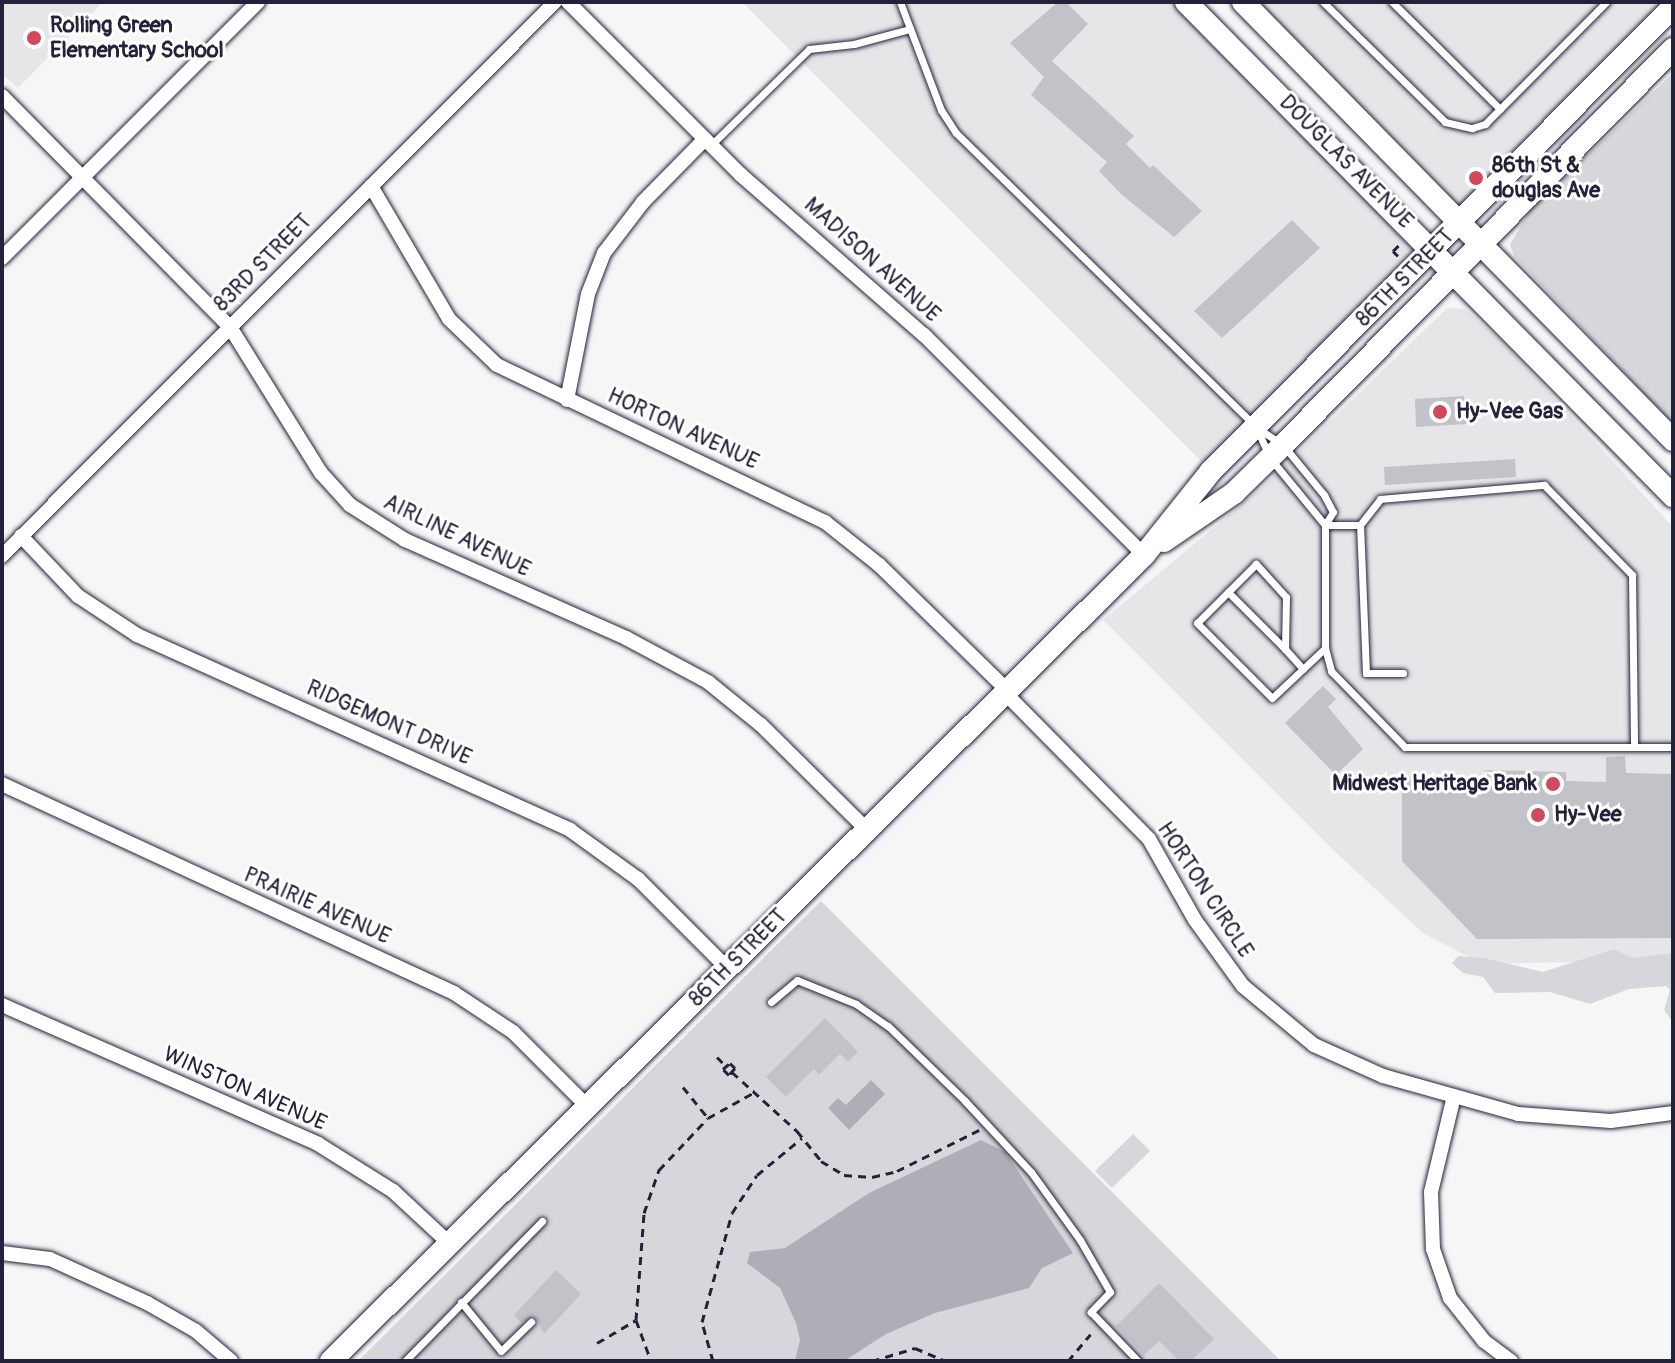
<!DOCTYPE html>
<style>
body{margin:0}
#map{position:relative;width:1675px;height:1363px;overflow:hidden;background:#f6f6f7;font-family:Pangolin,sans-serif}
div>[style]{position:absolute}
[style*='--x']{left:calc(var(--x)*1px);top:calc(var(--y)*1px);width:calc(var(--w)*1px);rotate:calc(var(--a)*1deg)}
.built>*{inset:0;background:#e6e6e9}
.green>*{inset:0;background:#d7d7db}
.water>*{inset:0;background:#aeaeb7}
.building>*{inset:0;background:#c2c2c9}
.path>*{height:3px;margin-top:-1.5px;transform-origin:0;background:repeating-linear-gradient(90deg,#22223b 0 8px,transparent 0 14px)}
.roads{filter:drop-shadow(0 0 2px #22223b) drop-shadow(0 0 2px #22223b)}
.lane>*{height:7px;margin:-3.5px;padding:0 3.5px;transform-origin:3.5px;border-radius:3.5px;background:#fff}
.street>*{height:14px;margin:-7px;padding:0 7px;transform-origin:7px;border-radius:7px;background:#fff}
.primary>*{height:22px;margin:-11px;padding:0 11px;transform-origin:11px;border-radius:11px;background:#fff}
.dots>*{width:22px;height:22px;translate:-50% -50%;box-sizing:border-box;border:4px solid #fff;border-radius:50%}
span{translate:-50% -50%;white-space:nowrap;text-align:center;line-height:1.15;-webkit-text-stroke:6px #fff;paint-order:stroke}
.poi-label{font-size:22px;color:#22223b;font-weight:700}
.left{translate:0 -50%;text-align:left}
.right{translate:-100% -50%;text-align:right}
.street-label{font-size:22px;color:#22223b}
.frame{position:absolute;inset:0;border:4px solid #22223b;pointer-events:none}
</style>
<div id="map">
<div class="built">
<i style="clip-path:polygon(2px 2px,103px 2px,18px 88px,2px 74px)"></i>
<i style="clip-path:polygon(742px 2px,1186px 2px,1434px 249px,1211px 471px)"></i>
<i style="clip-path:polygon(1243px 2px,1673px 2px,1461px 223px)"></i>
<i style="clip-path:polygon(1447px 308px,1465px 309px,1508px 347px,1673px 527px,1673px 960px,1482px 964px,1423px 933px,1330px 847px,1103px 620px,1260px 489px)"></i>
</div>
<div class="green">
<i style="clip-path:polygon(1673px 73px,1673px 424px,1515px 257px,1510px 245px,1529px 211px)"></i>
<i style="clip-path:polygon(821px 901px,1281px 1361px,358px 1361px)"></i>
<i style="clip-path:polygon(1614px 949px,1632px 958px,1673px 953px,1673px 1022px,1664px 1010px,1670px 990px,1666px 986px,1629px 989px,1590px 1004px,1550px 992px,1495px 993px,1483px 977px,1463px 973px,1452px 963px,1458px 956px,1484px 958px,1543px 972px)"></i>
<i style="clip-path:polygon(1133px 1134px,1150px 1151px,1112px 1188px,1095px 1171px)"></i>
</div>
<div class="water">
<i style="clip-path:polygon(871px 1080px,885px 1094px,849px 1130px,828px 1108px,838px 1098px,846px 1105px)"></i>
<i style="clip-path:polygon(981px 1140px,1005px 1152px,1073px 1253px,1042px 1268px,1029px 1288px,935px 1313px,886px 1334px,844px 1361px,795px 1361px,800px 1340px,796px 1323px,780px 1288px,747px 1263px,750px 1252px,785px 1248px,869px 1193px)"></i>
</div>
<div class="building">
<i style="clip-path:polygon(1058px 2px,1066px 2px,1088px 24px,1052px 61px,1134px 136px,1126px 144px,1150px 168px,1153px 165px,1202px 211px,1174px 237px,1122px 195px,1099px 171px,1107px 162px,1031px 95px,1044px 77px,1010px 43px)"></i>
<i style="clip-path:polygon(1292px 220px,1320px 248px,1222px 338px,1194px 311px)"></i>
<i style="clip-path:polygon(1464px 396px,1466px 424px,1416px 427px,1415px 399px)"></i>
<i style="clip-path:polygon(1515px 459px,1516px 477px,1385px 485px,1384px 467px)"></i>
<i style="clip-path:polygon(1323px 686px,1336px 699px,1328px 707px,1363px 749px,1336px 775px,1285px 723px)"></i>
<i style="clip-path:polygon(1625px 756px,1626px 773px,1673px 774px,1673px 938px,1477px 939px,1402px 861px,1402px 776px,1485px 777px,1485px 770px,1566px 772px,1566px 781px,1606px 782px,1606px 757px)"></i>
<i style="clip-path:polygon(825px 1018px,858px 1052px,848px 1062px,840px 1054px,819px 1075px,814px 1069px,786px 1097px,766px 1077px)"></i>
<i style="clip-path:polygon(556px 1270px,581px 1294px,544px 1334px,535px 1317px,521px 1322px,514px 1315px)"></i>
<i style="clip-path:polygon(1159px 1283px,1214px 1339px,1191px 1361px,1179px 1361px,1159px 1341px,1144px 1355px,1116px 1326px)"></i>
</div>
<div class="path">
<i style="--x:1398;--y:256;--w:7;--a:-135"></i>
<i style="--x:1393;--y:251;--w:8;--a:-45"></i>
<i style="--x:717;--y:1057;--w:13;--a:45"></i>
<i style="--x:730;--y:1063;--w:7;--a:45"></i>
<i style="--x:735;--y:1068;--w:9;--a:131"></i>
<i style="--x:729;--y:1075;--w:8;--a:-135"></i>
<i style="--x:723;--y:1069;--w:9;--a:-41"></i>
<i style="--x:732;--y:1072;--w:88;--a:42.2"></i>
<i style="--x:797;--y:1131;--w:38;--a:51"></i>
<i style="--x:821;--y:1161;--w:27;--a:31"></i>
<i style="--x:844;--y:1175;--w:28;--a:4"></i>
<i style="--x:872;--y:1177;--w:26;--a:-13"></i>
<i style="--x:897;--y:1171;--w:92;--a:-26.6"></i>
<i style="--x:683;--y:1087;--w:40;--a:51"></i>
<i style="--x:636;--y:1320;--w:44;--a:69.9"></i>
<i style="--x:597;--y:1343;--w:45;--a:-30.5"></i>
<i style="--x:636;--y:1320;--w:107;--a:-85.7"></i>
<i style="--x:644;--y:1213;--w:46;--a:-70.8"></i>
<i style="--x:659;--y:1170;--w:71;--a:-46.7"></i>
<i style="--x:708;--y:1118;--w:51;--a:-29.1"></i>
<i style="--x:713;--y:1361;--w:41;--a:-105.8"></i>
<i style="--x:702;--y:1322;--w:113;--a:-74.6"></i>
<i style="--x:732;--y:1213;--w:45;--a:-56.7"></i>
<i style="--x:757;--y:1175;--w:58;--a:-39.4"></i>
<i style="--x:872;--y:1361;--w:45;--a:-16.8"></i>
<i style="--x:915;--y:1348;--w:33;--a:23"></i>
<i style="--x:1068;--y:1361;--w:35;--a:-50"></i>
</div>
<div class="roads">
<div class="lane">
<i style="--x:900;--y:2;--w:116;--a:69.2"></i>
<i style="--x:941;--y:110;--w:27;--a:57"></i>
<i style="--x:956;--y:133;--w:420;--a:44.4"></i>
<i style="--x:1256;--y:427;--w:32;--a:34"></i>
<i style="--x:1283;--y:445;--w:65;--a:50.6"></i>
<i style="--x:1324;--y:495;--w:19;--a:62"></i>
<i style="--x:1333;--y:512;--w:15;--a:122"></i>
<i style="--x:1325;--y:525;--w:87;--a:-129.4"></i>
<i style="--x:1270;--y:458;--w:32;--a:-114"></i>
<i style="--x:1323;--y:2;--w:171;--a:44.5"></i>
<i style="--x:1445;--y:122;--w:28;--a:13"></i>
<i style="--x:1472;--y:128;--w:14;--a:-17"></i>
<i style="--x:1485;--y:124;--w:172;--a:-45.2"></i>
<i style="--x:1392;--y:2;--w:152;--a:44.7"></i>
<i style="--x:711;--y:145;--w:137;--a:-44.4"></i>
<i style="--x:809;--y:49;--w:45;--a:-6.3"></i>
<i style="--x:854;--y:44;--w:58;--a:-15"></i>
<i style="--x:1360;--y:525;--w:35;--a:180"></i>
<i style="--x:1325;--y:525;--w:123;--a:90"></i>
<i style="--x:1325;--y:648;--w:24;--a:75"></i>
<i style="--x:1331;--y:671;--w:106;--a:45.8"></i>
<i style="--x:1405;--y:747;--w:268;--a:0"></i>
<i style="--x:1228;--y:592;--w:81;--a:45"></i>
<i style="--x:1303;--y:669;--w:27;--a:-132"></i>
<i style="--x:1285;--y:649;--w:52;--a:-88.9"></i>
<i style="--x:1286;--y:597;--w:45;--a:-132.3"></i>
<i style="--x:1256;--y:564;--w:83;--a:135"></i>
<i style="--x:1197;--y:623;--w:106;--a:45"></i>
<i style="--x:1272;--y:698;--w:73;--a:-43.3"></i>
<i style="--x:1403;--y:673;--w:37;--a:180"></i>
<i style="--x:1366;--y:673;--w:148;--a:-92.3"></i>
<i style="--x:1360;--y:525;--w:33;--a:-52"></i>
<i style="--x:1380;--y:499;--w:165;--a:-4.9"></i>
<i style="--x:1544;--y:485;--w:126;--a:45.6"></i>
<i style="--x:1632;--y:575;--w:172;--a:89.3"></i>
<i style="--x:771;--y:1002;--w:34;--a:-40"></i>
<i style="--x:797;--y:980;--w:64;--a:22.1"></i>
<i style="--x:856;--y:1004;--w:39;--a:35"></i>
<i style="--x:888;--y:1026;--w:107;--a:44.2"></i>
<i style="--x:965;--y:1101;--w:97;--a:47.1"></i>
<i style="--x:1031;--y:1172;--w:84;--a:54.2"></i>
<i style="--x:1080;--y:1240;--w:60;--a:60"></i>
<i style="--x:1110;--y:1292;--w:28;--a:134"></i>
<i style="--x:1091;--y:1312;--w:68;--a:46.2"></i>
<i style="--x:461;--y:1302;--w:63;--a:50.8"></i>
<i style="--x:501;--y:1351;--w:42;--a:-44"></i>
<i style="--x:405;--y:1361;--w:196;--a:-45.6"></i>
</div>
<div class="street">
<i style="--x:568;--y:2;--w:245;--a:45"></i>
<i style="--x:741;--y:175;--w:243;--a:41.2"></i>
<i style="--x:924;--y:335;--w:311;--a:45"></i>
<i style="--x:2;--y:96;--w:325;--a:45.4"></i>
<i style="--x:230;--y:327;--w:172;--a:58.1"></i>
<i style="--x:321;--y:473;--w:43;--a:47.8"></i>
<i style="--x:350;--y:505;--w:65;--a:32.5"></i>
<i style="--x:405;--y:540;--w:242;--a:23.9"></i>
<i style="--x:626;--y:638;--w:93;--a:28.2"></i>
<i style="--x:708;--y:682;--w:68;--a:39.1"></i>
<i style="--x:761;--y:725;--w:149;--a:44.7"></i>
<i style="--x:371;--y:186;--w:154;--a:59.6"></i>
<i style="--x:449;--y:319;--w:66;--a:43.8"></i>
<i style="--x:497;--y:365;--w:364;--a:25.6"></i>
<i style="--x:825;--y:522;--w:69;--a:38.5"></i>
<i style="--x:879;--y:565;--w:179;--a:44.3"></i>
<i style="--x:2;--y:258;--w:362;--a:-45"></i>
<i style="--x:567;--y:400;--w:108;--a:-78.8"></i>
<i style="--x:588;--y:294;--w:44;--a:-68.7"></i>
<i style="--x:604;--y:253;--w:64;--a:-52.6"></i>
<i style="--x:643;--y:202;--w:88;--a:-45.5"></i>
<i style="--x:21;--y:536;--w:83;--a:46.5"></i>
<i style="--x:78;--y:596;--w:71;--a:33.5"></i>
<i style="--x:137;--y:635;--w:475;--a:24.2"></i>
<i style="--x:570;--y:830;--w:84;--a:35.8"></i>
<i style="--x:638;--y:879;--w:126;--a:45"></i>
<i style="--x:2;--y:556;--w:783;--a:-45.05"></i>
<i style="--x:1005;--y:693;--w:205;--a:45.4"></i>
<i style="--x:1149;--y:839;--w:93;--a:60.4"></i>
<i style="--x:1195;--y:920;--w:82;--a:54"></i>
<i style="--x:1243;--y:986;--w:92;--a:39.7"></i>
<i style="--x:1314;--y:1045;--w:76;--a:24.2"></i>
<i style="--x:1383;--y:1076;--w:140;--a:15.7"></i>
<i style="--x:1518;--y:1114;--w:93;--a:4.3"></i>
<i style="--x:1611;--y:1121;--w:63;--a:-7.4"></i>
<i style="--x:2;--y:784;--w:498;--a:24.8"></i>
<i style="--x:454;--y:993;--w:71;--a:33.5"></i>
<i style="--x:513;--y:1032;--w:106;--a:45"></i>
<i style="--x:2;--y:1005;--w:345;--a:23.7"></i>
<i style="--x:318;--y:1144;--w:89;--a:32.1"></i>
<i style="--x:393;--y:1191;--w:78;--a:42.9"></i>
<i style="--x:1454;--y:1096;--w:99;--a:103.5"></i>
<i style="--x:1431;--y:1192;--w:57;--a:88"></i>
<i style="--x:1433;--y:1249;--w:52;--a:70.9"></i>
<i style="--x:1450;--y:1298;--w:55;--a:51.7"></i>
<i style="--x:1484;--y:1341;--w:34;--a:37"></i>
<i style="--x:2;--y:1253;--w:48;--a:7.1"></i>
<i style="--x:50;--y:1259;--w:107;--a:24.4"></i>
<i style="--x:147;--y:1303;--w:56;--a:29.7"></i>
<i style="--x:196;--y:1331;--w:46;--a:40.6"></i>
</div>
<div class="primary">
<i style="--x:1186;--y:2;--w:694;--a:45.41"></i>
<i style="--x:1243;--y:2;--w:614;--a:45.53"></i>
<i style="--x:1164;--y:541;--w:85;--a:-34.4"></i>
<i style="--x:1234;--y:493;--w:69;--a:-44.4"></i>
<i style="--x:1283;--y:445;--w:556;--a:-45.44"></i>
<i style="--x:331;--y:1361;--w:1145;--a:-44.75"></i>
<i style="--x:1144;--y:555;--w:107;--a:-51.4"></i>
<i style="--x:1211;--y:471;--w:655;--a:-45.12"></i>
</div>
</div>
<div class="dots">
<i style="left:34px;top:38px;background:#d1495b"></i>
<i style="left:1476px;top:178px;background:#d1495b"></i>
<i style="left:1440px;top:412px;background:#d1495b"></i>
<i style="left:1553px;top:784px;background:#d1495b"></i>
<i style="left:1538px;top:815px;background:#d1495b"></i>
</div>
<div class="poi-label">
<span class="left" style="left:50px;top:38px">Rolling Green<br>Elementary School</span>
<span class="left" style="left:1492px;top:178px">86th St &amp;<br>douglas Ave</span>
<span class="left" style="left:1456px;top:412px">Hy-Vee Gas</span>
<span class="right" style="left:1537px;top:784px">Midwest Heritage Bank</span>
<span class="left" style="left:1554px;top:815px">Hy-Vee</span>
</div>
<div class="street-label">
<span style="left:1346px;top:162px;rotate:45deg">DOUGLAS AVENUE</span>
<span style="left:872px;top:260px;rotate:42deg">MADISON AVENUE</span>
<span style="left:263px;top:263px;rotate:-45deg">83RD STREET</span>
<span style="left:1405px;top:278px;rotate:-45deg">86TH STREET</span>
<span style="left:683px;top:429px;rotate:25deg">HORTON AVENUE</span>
<span style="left:457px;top:536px;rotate:26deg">AIRLINE AVENUE</span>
<span style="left:389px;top:723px;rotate:24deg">RIDGEMONT DRIVE</span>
<span style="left:1205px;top:890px;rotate:57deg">HORTON CIRCLE</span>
<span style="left:317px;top:906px;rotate:24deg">PRAIRIE AVENUE</span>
<span style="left:738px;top:958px;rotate:-45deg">86TH STREET</span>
<span style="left:245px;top:1089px;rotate:24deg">WINSTON AVENUE</span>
</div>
<div class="frame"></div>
</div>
